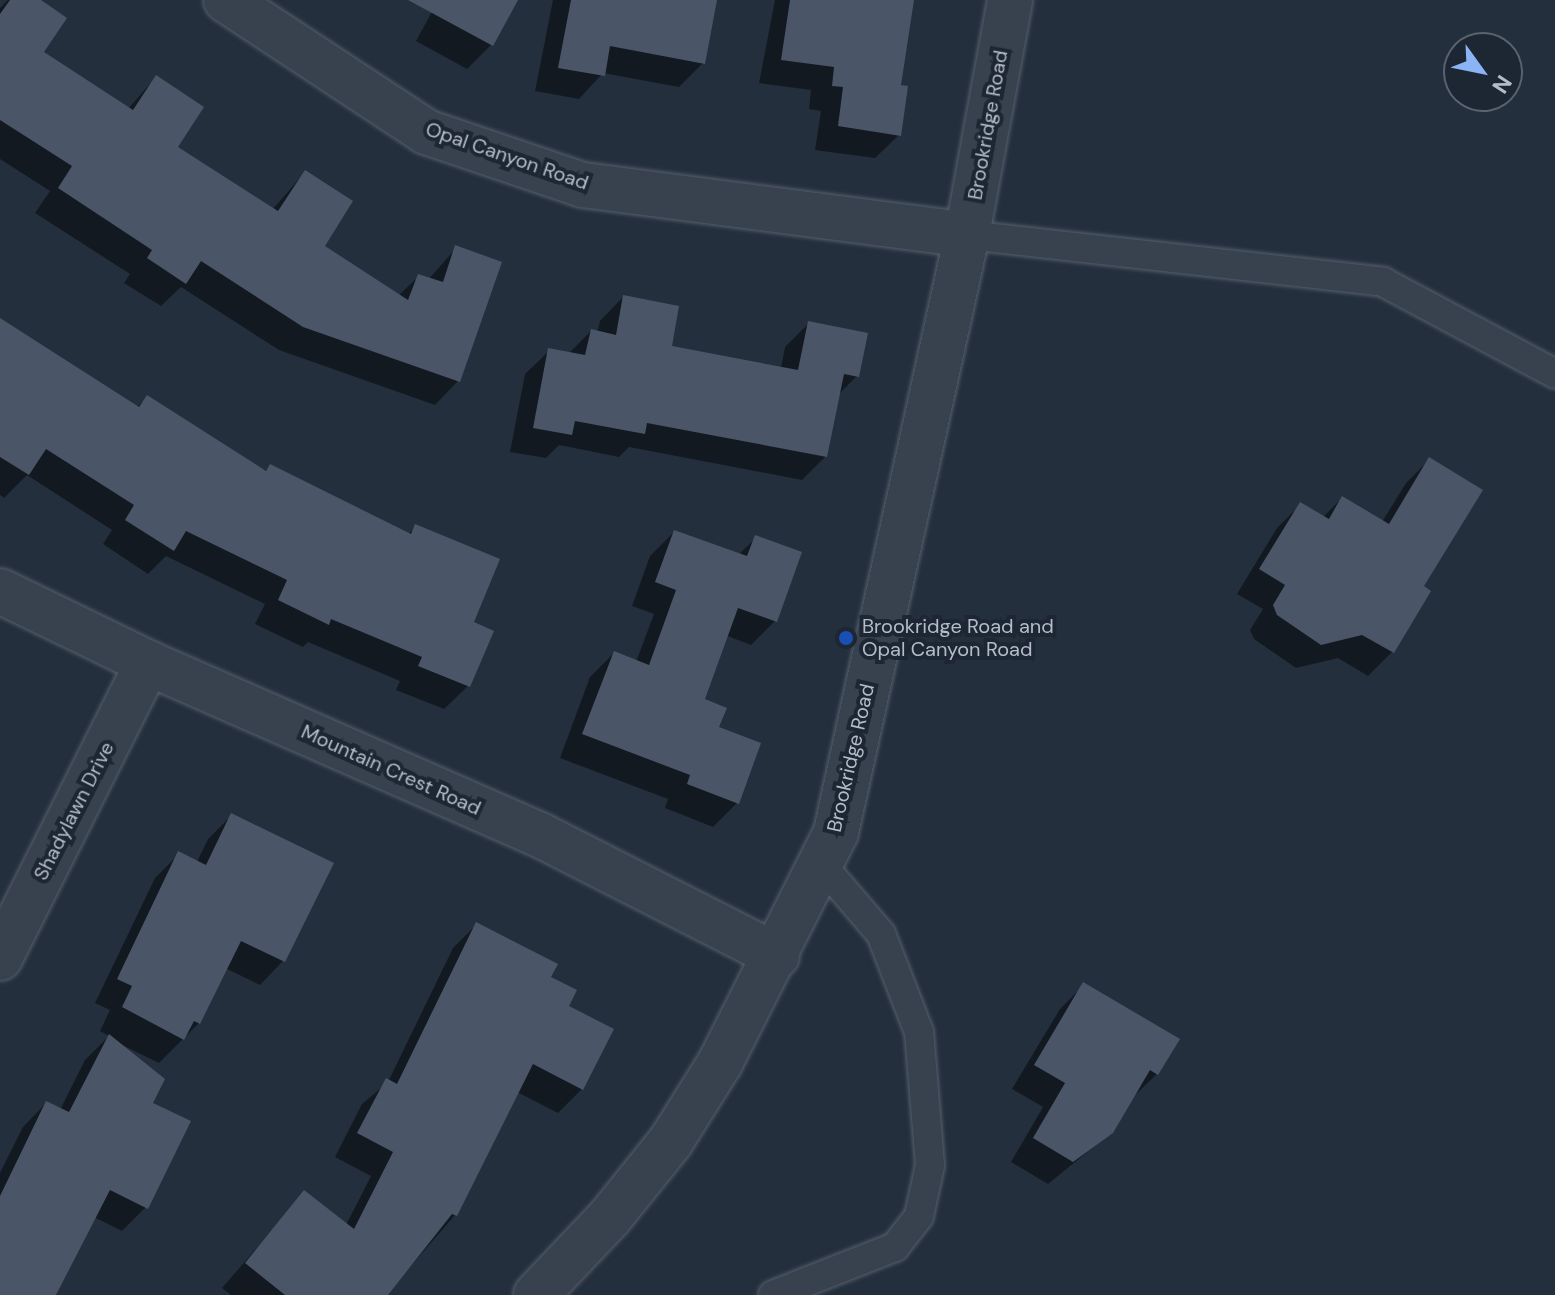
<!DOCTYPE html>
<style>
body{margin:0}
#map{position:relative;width:1555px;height:1295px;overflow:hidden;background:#242f3e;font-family:"DM Sans",sans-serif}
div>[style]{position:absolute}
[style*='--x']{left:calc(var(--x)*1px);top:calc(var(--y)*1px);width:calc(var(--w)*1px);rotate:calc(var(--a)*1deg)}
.shadow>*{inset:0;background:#0007}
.building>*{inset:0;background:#4a5667}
.roads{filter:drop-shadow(0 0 2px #565f6c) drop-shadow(0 0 2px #565f6c)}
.service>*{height:28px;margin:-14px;padding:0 14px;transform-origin:14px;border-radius:14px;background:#38414e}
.minor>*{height:44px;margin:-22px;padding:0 22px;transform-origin:22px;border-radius:22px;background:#38414e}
.dots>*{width:22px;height:22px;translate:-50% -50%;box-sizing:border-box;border:4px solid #1d2633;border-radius:50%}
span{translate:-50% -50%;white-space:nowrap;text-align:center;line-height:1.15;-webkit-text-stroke:8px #1d2633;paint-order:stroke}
.street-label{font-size:20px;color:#b4bcc9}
.poi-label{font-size:20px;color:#b4bcc9}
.left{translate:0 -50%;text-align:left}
.north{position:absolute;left:1443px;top:32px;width:80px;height:80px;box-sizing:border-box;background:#1d2633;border:2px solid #59626f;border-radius:50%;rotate:123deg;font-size:22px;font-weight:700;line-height:32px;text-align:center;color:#b4bcc9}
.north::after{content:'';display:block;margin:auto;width:28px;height:36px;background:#8bb4f7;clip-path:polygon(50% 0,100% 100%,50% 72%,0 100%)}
</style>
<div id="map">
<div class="shadow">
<i style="clip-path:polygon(8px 0,37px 0,41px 52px,128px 109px,156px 77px,176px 147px,272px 210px,305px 172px,322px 246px,398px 296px,419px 276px,429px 279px,456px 248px,458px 381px,435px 405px,279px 350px,181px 287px,161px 306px,124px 283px,130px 274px,35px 213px,50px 191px,0 159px,0 8px)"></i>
<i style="clip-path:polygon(424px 0,516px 0,491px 45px,467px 69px,416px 41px,434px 8px)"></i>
<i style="clip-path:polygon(553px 0,715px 0,703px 63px,679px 87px,603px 73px,579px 99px,535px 91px)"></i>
<i style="clip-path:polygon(775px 0,912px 0,899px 87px,899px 135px,875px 158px,815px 150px,821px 111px,809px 109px,811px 90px,759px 83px)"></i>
<i style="clip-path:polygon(623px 297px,669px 348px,781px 368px,785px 347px,809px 323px,857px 376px,837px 396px,826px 456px,802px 480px,629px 447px,619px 457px,559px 445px,546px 458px,510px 452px,525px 374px,549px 351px,568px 354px,591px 331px,597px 333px,600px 321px)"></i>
<i style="clip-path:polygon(0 321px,136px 408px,147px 397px,264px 472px,270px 466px,408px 535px,416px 526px,472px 623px,468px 686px,444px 709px,396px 690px,400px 681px,308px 642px,303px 647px,255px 624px,265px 604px,166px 556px,148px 574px,103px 544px,112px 530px,27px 475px,4px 498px,0 495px)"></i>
<i style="clip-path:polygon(1429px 460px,1422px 587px,1428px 591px,1392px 652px,1368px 676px,1338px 658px,1296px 668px,1254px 639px,1250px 630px,1263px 609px,1237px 594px,1277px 528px,1301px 504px,1323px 517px,1342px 498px,1382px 522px,1406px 483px)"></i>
<i style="clip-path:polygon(674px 532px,738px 555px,756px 538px,775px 621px,751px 645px,725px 635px,702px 700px,717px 728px,737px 803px,713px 827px,665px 808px,668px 799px,560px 758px,590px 677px,614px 653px,636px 662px,654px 614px,632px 606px,650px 556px)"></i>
<i style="clip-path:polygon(232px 815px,331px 864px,283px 961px,260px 985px,225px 968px,199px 1023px,159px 1063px,116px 1042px,151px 1104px,146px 1207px,122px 1231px,94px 1217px,56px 1295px,0 1295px,0 1173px,23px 1127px,46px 1103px,60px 1110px,85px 1060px,109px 1036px,100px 1031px,110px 1010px,95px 1003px,155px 878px,179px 854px,197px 862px,208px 839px)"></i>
<i style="clip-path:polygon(477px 924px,549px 978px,566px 1007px,612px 1030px,582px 1089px,558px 1113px,517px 1092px,455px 1215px,386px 1295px,231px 1295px,222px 1288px,305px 1192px,346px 1225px,371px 1176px,335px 1157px,362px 1104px,388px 1082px,453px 948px)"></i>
<i style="clip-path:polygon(1084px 985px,1157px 1074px,1133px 1097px,1112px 1132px,1048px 1184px,1011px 1162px,1043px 1107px,1012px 1089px,1060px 1009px)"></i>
</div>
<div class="building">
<i style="clip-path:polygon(10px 0,41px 0,67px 18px,44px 52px,133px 110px,156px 75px,204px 107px,178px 147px,278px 211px,305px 170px,353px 201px,325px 246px,408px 300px,418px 274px,443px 282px,455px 245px,502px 262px,460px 382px,303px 327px,201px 261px,186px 284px,147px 258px,152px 250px,58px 188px,72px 166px,0 120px,0 14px)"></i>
<i style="clip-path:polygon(408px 0,518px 0,493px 46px)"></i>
<i style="clip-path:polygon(571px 0,717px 0,705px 64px,610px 46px,605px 76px,558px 68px)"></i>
<i style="clip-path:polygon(790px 0,914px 0,901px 85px,908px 86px,901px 136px,838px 126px,843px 87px,832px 86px,834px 67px,781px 60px)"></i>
<i style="clip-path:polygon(623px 295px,679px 306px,672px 346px,798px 370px,808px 321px,868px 333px,859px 377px,844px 374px,827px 457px,647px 423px,645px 434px,575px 421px,572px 435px,533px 428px,548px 348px,585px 355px,591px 329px,616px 335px)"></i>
<i style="clip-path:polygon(0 318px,139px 407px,147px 395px,266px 471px,270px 464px,411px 534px,415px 524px,500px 559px,474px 622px,494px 631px,470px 687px,418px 666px,422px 657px,331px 619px,329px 625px,278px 600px,287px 580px,186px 531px,174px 551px,125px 520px,134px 505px,46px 449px,29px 475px,0 457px)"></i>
<i style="clip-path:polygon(1429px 457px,1483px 490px,1424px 586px,1431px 591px,1394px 653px,1362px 635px,1321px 645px,1277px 615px,1273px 605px,1285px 585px,1259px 569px,1300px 502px,1329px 519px,1342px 496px,1389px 524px)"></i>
<i style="clip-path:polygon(674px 530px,747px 556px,755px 535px,802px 552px,777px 622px,738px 608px,705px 699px,727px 708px,719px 727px,761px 743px,739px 804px,687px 784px,690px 775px,582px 734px,614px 651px,649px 665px,676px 590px,655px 582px)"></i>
<i style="clip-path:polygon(231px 813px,334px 863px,285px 962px,241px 941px,200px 1024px,194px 1021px,184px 1040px,122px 1007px,132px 986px,117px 979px,178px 851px,206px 865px)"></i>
<i style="clip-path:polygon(476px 922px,558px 964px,551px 977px,577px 990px,569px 1006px,614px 1029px,583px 1090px,533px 1064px,457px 1216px,452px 1214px,388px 1295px,285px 1295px,245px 1263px,304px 1190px,354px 1229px,393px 1152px,357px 1133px,386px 1078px,397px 1084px)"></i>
<i style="clip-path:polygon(1083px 982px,1180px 1039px,1158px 1075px,1150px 1070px,1113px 1133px,1073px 1162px,1033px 1138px,1065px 1083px,1034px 1065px)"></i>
<i style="clip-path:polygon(109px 1034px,165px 1079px,153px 1103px,191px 1121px,148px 1209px,110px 1190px,56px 1295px,0 1295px,0 1196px,46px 1101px,69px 1112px)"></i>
</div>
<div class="roads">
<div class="service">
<i style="--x:967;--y:235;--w:419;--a:6.4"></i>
<i style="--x:1383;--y:282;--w:195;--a:28.1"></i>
<i style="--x:773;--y:1295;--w:131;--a:-21.5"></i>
<i style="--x:895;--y:1247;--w:39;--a:-52"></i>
<i style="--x:919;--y:1216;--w:52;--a:-77.8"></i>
<i style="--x:930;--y:1165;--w:133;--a:-94.7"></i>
<i style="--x:919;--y:1032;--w:105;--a:-111.2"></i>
<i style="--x:881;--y:934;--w:92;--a:-130.6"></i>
</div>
<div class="minor">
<i style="--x:226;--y:0;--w:240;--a:33.4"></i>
<i style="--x:426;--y:132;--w:166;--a:18.7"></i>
<i style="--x:583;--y:185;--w:387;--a:7.4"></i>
<i style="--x:0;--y:591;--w:165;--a:25.9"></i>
<i style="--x:148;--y:663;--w:428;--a:23.7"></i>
<i style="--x:540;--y:835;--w:266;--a:27"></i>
<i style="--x:0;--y:958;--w:330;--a:-63.4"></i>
<i style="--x:536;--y:1295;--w:108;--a:-46.5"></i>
<i style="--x:610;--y:1217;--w:97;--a:-51.2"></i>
<i style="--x:671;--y:1141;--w:92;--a:-57.9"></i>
<i style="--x:720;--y:1063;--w:258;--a:-63.3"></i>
<i style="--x:836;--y:832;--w:611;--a:-77.62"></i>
<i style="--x:967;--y:235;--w:239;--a:-79.6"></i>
</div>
</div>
<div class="dots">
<i style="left:846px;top:638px;background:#1a4fb4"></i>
</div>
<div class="street-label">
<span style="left:988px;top:125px;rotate:-80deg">Brookridge Road</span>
<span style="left:507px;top:156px;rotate:19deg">Opal Canyon Road</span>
<span style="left:851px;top:758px;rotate:-77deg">Brookridge Road</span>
<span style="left:391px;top:770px;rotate:24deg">Mountain Crest Road</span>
<span style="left:74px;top:811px;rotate:-63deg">Shadylawn Drive</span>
</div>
<div class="poi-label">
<span class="left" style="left:862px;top:638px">Brookridge Road and<br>Opal Canyon Road</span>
</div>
<div class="north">N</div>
</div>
